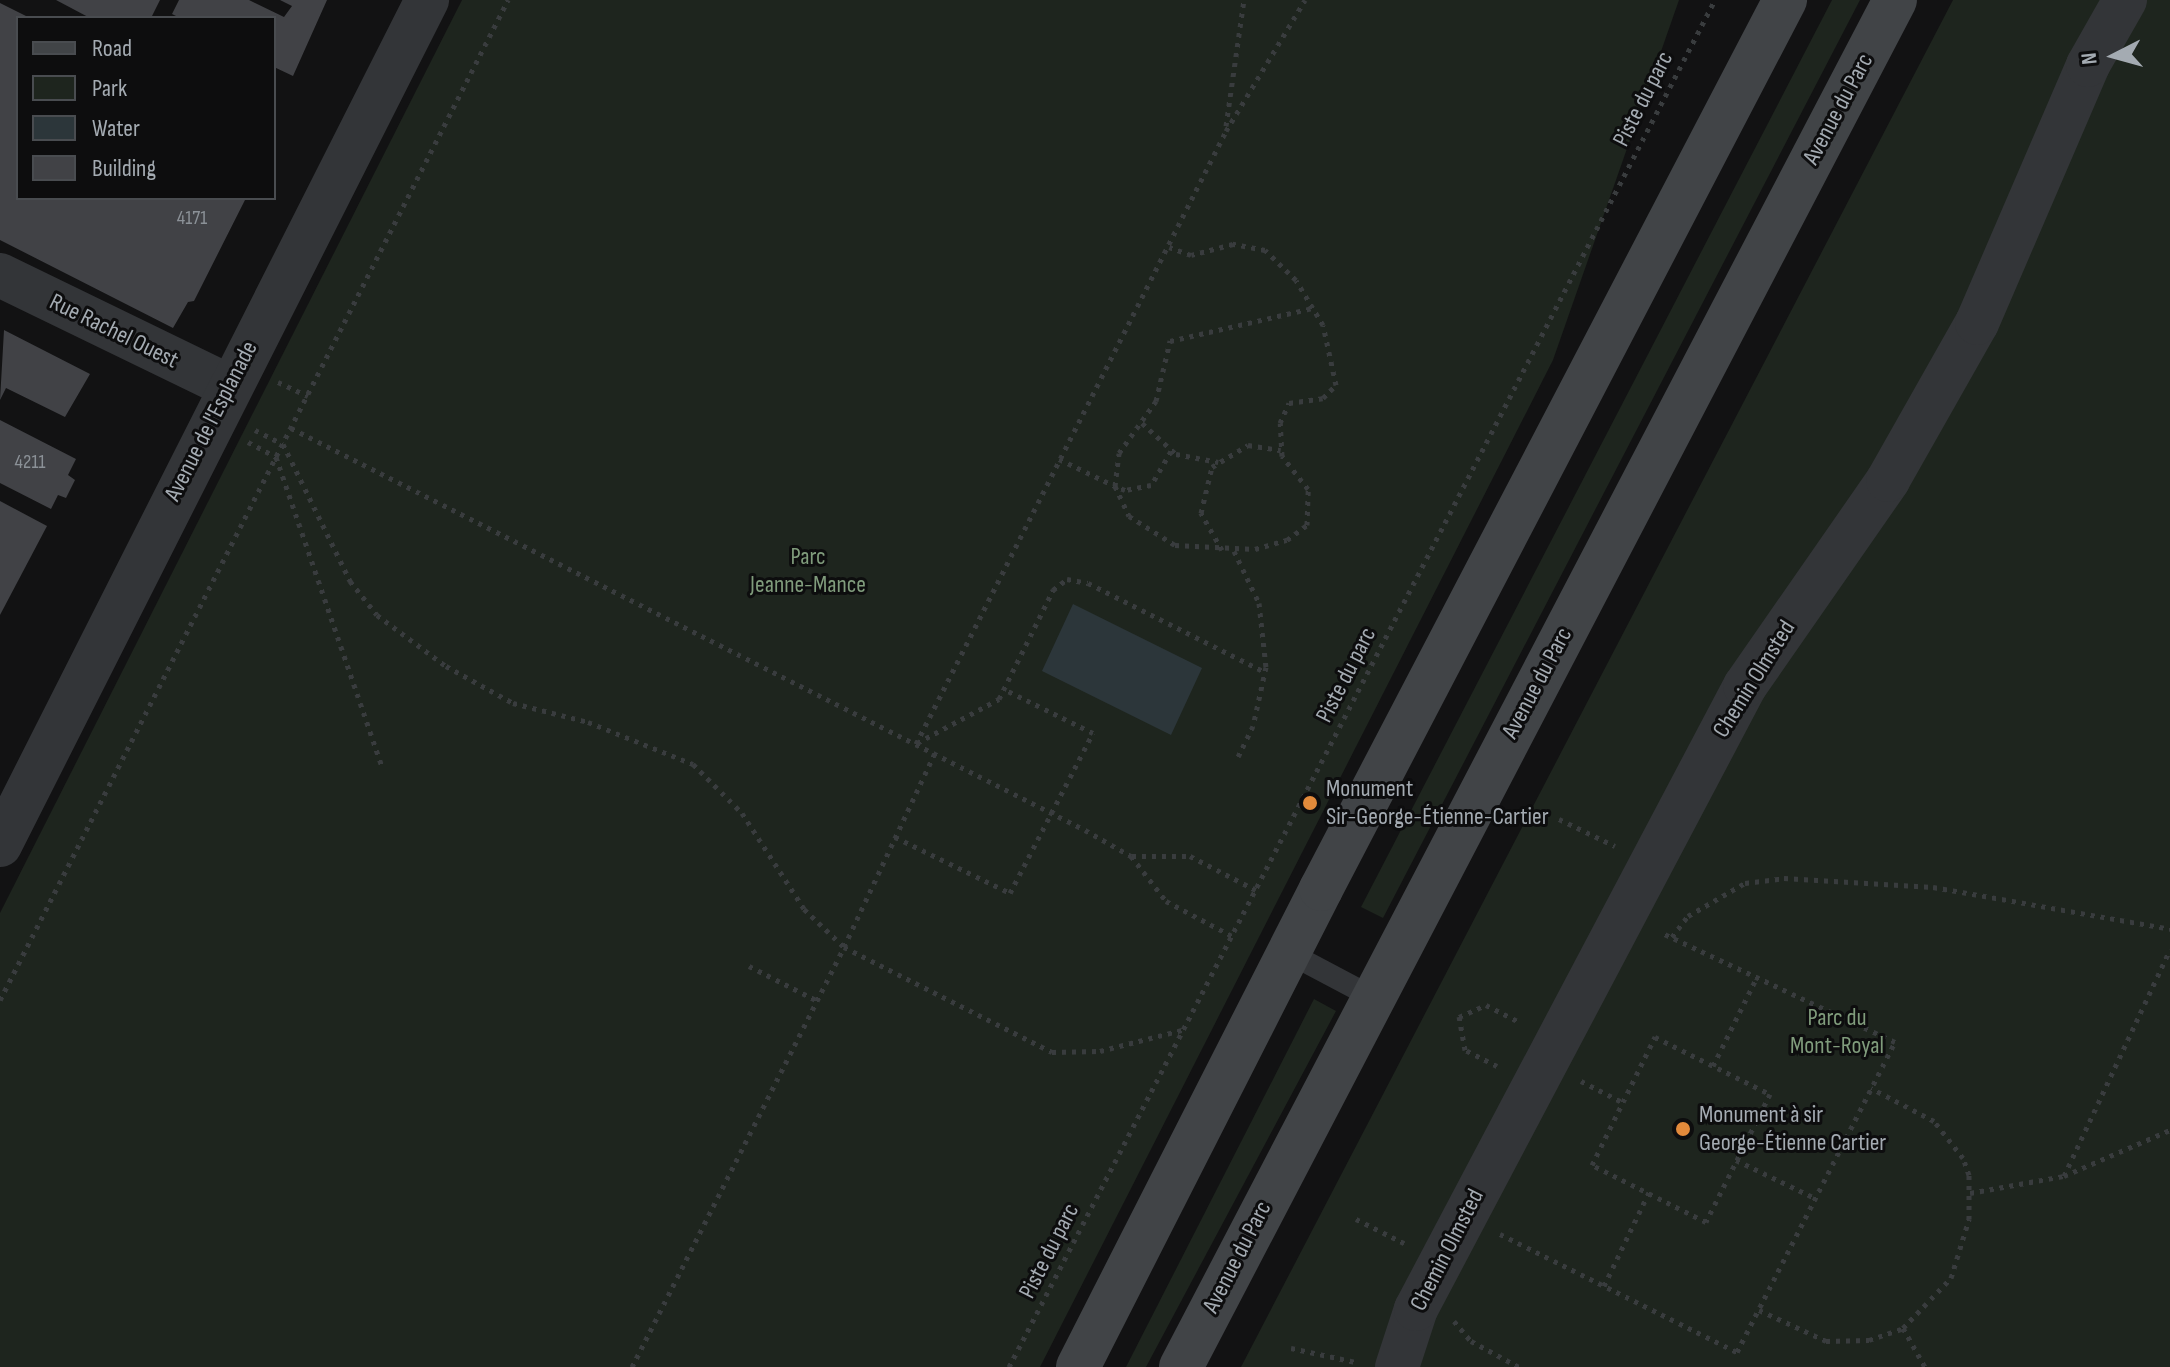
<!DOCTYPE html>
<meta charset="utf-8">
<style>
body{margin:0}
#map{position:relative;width:2170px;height:1367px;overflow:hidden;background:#121213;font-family:"Sofia Sans Condensed",sans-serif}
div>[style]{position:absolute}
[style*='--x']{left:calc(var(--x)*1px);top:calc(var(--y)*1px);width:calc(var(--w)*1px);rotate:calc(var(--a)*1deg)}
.green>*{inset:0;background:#1e251e}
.water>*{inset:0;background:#2c363a}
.building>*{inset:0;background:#414246}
.path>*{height:5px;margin-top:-2.5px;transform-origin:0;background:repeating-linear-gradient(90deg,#393c3e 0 4px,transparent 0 10px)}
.lane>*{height:22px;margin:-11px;padding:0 11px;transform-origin:11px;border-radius:11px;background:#333538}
.street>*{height:44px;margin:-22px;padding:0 22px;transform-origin:22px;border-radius:22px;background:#333538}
.secondary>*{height:44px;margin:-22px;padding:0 22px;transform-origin:22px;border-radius:22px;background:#414447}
.dots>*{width:22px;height:22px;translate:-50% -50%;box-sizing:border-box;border:4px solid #0d0d0e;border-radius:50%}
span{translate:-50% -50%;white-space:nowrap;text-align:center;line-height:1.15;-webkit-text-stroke:6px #0d0d0e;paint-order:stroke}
.number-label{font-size:20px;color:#8b9197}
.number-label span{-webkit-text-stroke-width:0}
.street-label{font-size:24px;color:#a4abb2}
.park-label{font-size:24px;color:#809c7c}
.poi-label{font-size:24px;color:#a4abb2}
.left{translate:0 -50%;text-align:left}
.legend{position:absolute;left:16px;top:16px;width:260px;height:184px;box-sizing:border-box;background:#0d0d0e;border:2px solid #494c50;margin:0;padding:10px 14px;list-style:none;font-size:24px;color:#a4abb2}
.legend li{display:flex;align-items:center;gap:16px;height:40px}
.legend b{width:40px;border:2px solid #494c50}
.north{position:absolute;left:2074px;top:16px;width:80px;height:80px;-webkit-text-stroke:6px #0d0d0e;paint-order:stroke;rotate:264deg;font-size:22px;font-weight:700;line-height:32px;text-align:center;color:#a4abb2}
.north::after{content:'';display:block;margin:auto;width:28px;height:36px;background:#a4abb2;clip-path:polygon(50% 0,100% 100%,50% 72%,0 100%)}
</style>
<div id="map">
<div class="green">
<i style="clip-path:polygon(462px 0,1679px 0,1553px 360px,1040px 1367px,0 1367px,0 913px)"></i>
<i style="clip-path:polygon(1832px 0,1860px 0,1383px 918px,1361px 907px)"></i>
<i style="clip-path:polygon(1953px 0,2170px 0,2170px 1367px,1241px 1367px)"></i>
<i style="clip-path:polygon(1314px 999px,1336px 1011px,1146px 1367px,1126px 1367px)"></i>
</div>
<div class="water">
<i style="clip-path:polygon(1073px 604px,1202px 668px,1171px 735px,1042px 671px)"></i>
</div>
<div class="building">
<i style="clip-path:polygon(56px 0,160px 0,151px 18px,90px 18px)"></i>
<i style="clip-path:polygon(179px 0,249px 0,284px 17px,292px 6px,280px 0,327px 0,293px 76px,274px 67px,274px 18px,180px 18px,172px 14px)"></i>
<i style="clip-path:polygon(0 3px,30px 18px,18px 18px,18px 198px,246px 198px,194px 301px,188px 302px,173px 328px,0 240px)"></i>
<i style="clip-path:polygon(4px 330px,90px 374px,65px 417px,6px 388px,0 400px)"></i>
<i style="clip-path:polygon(0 420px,76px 459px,68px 475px,75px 480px,66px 498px,58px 495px,51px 509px,0 483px)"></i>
<i style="clip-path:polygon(0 501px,47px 526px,0 615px)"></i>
</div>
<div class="path">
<i style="--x:1226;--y:126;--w:127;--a:-81.9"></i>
<i style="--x:278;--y:382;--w:33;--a:25"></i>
<i style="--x:1142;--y:423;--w:46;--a:42.4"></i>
<i style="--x:1176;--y:454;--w:43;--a:10.8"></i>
<i style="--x:291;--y:428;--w:890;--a:26.85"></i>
<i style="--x:1085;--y:830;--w:53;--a:29.5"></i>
<i style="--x:1131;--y:856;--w:57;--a:52.1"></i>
<i style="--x:1166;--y:901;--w:75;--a:27.9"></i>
<i style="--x:255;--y:430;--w:31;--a:27"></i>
<i style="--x:248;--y:442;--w:32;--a:28"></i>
<i style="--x:276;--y:457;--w:327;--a:71.1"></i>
<i style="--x:283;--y:444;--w:153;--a:63.9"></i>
<i style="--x:350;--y:581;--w:43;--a:51.5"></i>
<i style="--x:377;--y:615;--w:86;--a:36.5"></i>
<i style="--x:446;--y:666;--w:77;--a:28.9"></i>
<i style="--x:513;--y:703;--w:77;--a:14.2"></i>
<i style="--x:588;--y:722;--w:113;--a:21.8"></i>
<i style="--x:693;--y:764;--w:69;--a:45"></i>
<i style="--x:742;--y:813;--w:114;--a:57.1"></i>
<i style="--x:804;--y:909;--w:55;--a:43.5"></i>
<i style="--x:844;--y:947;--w:233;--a:26.8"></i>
<i style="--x:1052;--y:1052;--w:48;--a:-1.2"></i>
<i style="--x:1100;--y:1051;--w:85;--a:-14.4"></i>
<i style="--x:1171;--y:451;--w:39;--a:120"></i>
<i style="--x:1151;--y:485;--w:26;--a:169"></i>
<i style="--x:1125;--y:490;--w:11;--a:-158"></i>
<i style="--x:1115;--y:486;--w:33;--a:-83"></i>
<i style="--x:1119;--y:453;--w:64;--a:-54.6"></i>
<i style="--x:1156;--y:401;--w:62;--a:-76.9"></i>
<i style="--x:1170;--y:341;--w:147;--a:-13"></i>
<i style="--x:1059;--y:459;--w:62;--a:25.7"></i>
<i style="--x:1115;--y:486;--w:33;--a:65"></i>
<i style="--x:1129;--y:516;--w:54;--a:32.2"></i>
<i style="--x:1175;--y:545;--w:80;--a:2.9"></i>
<i style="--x:1255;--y:549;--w:33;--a:-16"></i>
<i style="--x:1287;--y:540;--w:25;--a:-37"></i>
<i style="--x:1307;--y:525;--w:36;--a:-88"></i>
<i style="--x:1308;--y:489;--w:42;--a:-128.2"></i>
<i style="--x:1282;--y:456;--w:33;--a:-93"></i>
<i style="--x:1280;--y:423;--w:22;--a:-66"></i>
<i style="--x:1289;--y:403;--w:34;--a:-8"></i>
<i style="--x:1323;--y:398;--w:18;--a:-45"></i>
<i style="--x:1336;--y:385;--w:61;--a:-102.2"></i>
<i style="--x:1323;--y:325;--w:52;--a:-121"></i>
<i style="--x:1296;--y:280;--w:43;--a:-135.9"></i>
<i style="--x:1265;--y:250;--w:33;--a:-169"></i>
<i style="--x:1233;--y:244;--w:43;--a:165.3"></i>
<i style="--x:1191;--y:255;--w:23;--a:-160"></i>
<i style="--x:1222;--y:550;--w:43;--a:-119.6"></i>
<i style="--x:1201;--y:513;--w:47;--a:-76.6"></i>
<i style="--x:1212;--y:467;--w:42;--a:-31.4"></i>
<i style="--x:1248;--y:445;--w:33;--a:9"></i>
<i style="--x:1234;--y:551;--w:58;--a:64.3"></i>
<i style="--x:1259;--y:603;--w:64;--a:83.8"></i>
<i style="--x:1266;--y:667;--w:60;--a:102.4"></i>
<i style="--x:1253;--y:726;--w:34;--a:116"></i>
<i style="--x:917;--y:743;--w:93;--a:-28.2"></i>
<i style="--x:999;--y:699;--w:122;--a:-63.6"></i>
<i style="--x:1053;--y:590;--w:18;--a:-38"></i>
<i style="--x:1067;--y:579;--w:21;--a:11"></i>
<i style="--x:1088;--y:583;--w:198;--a:26.7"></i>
<i style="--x:916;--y:744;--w:687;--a:-63.17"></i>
<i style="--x:1226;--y:131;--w:153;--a:-58.9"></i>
<i style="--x:1559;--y:819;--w:62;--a:25.7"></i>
<i style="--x:895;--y:837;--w:128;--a:26"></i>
<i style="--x:1010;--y:893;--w:180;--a:-62.6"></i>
<i style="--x:1093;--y:733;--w:99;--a:-153.7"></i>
<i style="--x:1132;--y:856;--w:58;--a:0"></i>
<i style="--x:1190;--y:856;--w:74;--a:27.3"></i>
<i style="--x:1672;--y:937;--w:26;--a:-53"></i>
<i style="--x:1688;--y:916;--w:66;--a:-30.1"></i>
<i style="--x:1745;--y:883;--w:39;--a:-7"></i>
<i style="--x:1784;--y:878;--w:149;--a:3.5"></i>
<i style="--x:1933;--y:887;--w:241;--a:10"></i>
<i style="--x:749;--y:966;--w:75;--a:26.9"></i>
<i style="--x:0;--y:1000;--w:1122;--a:-63.07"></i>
<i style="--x:1655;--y:1037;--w:128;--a:26.4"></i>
<i style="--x:1770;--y:1094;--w:143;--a:116.6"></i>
<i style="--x:1706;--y:1222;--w:127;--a:-153.4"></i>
<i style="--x:1592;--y:1165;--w:143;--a:-63.8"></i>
<i style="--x:1497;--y:1066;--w:36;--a:-153"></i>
<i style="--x:1465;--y:1050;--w:34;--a:-100"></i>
<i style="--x:1459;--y:1017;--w:30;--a:-24"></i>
<i style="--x:1486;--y:1005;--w:39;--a:27"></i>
<i style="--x:1713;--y:1066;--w:99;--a:-63.7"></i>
<i style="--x:1581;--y:1081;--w:46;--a:27.1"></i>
<i style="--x:1736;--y:1160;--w:88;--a:25.7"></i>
<i style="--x:2064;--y:1176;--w:250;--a:-64.9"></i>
<i style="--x:1970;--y:1193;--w:96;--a:-10.3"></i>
<i style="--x:2064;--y:1176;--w:116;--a:-23.5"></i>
<i style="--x:1356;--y:1219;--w:54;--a:26.6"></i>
<i style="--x:1500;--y:1234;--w:265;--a:26.5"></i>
<i style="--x:1737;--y:1352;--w:348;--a:-63"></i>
<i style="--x:1895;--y:1042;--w:257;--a:-154.9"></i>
<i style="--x:1604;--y:1286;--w:104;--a:-64.4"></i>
<i style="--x:1759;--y:1310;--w:74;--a:24.8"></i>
<i style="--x:1826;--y:1341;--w:43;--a:-1.3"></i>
<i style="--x:1869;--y:1340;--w:36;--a:-19"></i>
<i style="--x:1903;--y:1328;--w:69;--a:-46.2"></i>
<i style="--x:1951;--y:1278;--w:62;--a:-73"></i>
<i style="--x:1969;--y:1219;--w:44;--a:-90"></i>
<i style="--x:1969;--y:1175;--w:18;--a:-109"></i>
<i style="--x:1963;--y:1158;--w:47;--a:-128.1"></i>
<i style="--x:1934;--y:1121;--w:71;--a:-152.4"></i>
<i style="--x:1454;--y:1321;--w:26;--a:50"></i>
<i style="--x:1471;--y:1341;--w:55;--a:28.4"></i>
<i style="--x:1903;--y:1328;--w:45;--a:60.6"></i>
<i style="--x:1291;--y:1348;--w:66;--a:12.2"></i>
<i style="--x:632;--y:1367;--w:470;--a:-63.2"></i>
<i style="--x:844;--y:947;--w:214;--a:-64.9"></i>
<i style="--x:1009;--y:1367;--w:1539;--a:-62.69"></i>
</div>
<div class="lane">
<i style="--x:1289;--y:953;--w:94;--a:27.9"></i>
</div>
<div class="street">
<i style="--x:0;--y:275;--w:254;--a:25.9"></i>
<i style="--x:0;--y:845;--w:947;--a:-63.19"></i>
<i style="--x:1397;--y:1367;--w:61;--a:-71.9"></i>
<i style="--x:1416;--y:1309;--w:705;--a:-62.16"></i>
<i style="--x:1745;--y:686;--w:251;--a:-55.2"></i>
<i style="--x:1888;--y:480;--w:180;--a:-60.5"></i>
<i style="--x:1977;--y:323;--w:281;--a:-66.7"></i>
<i style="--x:2088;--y:65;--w:75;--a:-60.4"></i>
</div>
<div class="secondary">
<i style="--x:1078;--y:1367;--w:536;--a:-63.05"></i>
<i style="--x:1321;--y:889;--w:1003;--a:-62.44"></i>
<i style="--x:1181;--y:1367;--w:1542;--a:-62.42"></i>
</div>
<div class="dots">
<i style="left:1310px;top:803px;background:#e28a3b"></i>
<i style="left:1683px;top:1129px;background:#e28a3b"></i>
</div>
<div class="number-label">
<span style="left:192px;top:218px">4171</span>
<span style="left:30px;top:462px">4211</span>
</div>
<div class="street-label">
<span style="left:1643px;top:99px;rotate:-63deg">Piste du parc</span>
<span style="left:1838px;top:109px;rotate:-62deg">Avenue du Parc</span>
<span style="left:114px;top:331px;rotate:26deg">Rue Rachel Ouest</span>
<span style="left:211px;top:421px;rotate:-63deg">Avenue de l'Esplanade</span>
<span style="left:1346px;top:675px;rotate:-63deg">Piste du parc</span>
<span style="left:1754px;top:679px;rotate:-58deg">Chemin Olmsted</span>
<span style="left:1537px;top:683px;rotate:-62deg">Avenue du Parc</span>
<span style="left:1447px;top:1250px;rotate:-63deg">Chemin Olmsted</span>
<span style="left:1049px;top:1251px;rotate:-63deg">Piste du parc</span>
<span style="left:1237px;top:1257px;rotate:-63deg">Avenue du Parc</span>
</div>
<div class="park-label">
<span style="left:808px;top:571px">Parc<br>Jeanne-Mance</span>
<span style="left:1837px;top:1032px">Parc du<br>Mont-Royal</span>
</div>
<div class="poi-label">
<span class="left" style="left:1326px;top:803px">Monument<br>Sir-George-Étienne-Cartier</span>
<span class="left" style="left:1699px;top:1129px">Monument à sir<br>George-Étienne Cartier</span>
</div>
<ul class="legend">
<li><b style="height:10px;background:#414447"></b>Road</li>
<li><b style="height:22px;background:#1e251e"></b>Park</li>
<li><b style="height:22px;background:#2c363a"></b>Water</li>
<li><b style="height:22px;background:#414246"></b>Building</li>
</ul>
<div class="north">N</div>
</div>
